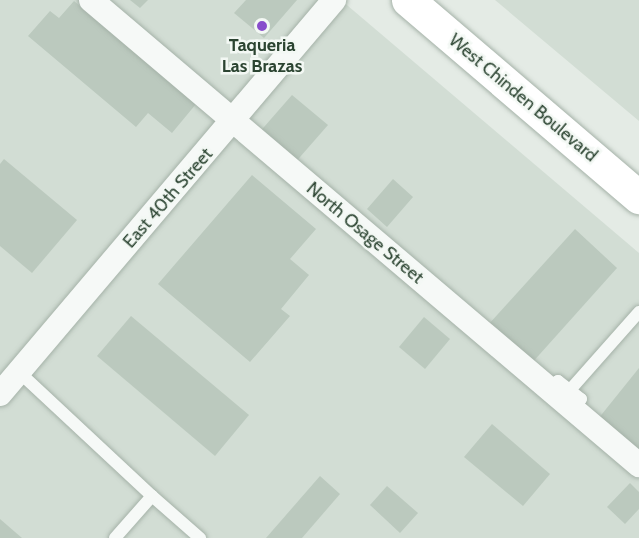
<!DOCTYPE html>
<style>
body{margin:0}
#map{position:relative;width:639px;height:538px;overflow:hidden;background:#e4ebe5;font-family:Cabin,sans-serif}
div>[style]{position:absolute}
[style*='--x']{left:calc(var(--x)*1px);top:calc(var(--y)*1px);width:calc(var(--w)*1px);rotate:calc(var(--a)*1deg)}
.built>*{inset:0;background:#d2ddd4}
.building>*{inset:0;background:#bbc9be}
.roads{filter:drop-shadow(0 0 2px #a5b2a8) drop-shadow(0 0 2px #a5b2a8)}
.lane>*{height:12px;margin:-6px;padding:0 6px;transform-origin:6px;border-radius:6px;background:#f6f9f7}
.street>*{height:24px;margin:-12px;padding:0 12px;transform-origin:12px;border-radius:12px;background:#f6f9f7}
.primary>*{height:33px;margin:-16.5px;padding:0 16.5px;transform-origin:16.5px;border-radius:16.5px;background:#fff}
.dots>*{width:16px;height:16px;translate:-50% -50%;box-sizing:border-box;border:3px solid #f3f8f4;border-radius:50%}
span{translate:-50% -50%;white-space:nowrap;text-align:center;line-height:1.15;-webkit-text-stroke:5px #f3f8f4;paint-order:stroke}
.poi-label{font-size:18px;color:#2b4431;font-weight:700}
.street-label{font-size:18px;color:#2b4431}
</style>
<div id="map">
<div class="built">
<i style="clip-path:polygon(0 0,341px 0,639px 253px,639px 538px,0 538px)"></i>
<i style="clip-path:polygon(495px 0,639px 0,639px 121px)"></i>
</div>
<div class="building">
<i style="clip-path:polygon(130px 0,148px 0,140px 8px)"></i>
<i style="clip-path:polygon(246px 0,297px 0,264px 38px,234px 13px)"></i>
<i style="clip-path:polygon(74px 1px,196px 104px,172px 133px,148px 113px,136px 127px,28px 36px,50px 11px,59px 18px)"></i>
<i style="clip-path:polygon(292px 95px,328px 125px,293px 165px,257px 135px)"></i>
<i style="clip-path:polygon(4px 159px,77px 220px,32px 273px,0 246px,0 164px)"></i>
<i style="clip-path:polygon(252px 175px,316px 229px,290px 259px,309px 275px,281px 309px,290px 316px,250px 362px,158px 284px)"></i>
<i style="clip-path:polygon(393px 179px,413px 197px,387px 227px,367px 209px)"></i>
<i style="clip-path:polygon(575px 229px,617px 268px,531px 364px,488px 325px)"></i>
<i style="clip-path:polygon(131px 316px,249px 415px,215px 456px,97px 356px)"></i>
<i style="clip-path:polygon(424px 317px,450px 339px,425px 369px,399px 347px)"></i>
<i style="clip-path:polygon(639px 368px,639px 452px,598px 419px)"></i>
<i style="clip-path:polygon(492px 424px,550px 474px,523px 506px,464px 457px)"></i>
<i style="clip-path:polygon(320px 476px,340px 494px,302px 538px,266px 538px)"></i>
<i style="clip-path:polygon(630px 483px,639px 492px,639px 509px,625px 524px,607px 507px)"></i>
<i style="clip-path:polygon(387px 486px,418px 513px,400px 533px,370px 505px)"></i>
<i style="clip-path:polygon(0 519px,22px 538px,0 538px)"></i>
</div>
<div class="roads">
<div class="lane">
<i style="--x:19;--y:372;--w:182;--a:43"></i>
<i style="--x:152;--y:496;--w:56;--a:131.4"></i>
<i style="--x:549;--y:389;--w:12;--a:-42"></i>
<i style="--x:558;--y:381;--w:29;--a:38"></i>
<i style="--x:581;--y:399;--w:13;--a:132"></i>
<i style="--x:570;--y:390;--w:104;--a:-48.5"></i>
<i style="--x:152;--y:496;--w:64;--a:41.2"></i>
</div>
<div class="street">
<i style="--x:91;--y:0;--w:719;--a:40.32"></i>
<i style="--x:0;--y:394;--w:517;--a:-49.71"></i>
</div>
<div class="primary">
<i style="--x:408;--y:0;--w:304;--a:40.5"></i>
</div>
</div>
<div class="dots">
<i style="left:262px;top:26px;background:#884dcc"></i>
</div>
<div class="poi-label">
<span style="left:262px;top:56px">Taqueria<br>Las Brazas</span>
</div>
<div class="street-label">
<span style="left:523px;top:98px;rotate:40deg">West Chinden Boulevard</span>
<span style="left:168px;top:198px;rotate:-49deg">East 40th Street</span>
<span style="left:365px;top:233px;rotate:40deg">North Osage Street</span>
</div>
</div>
